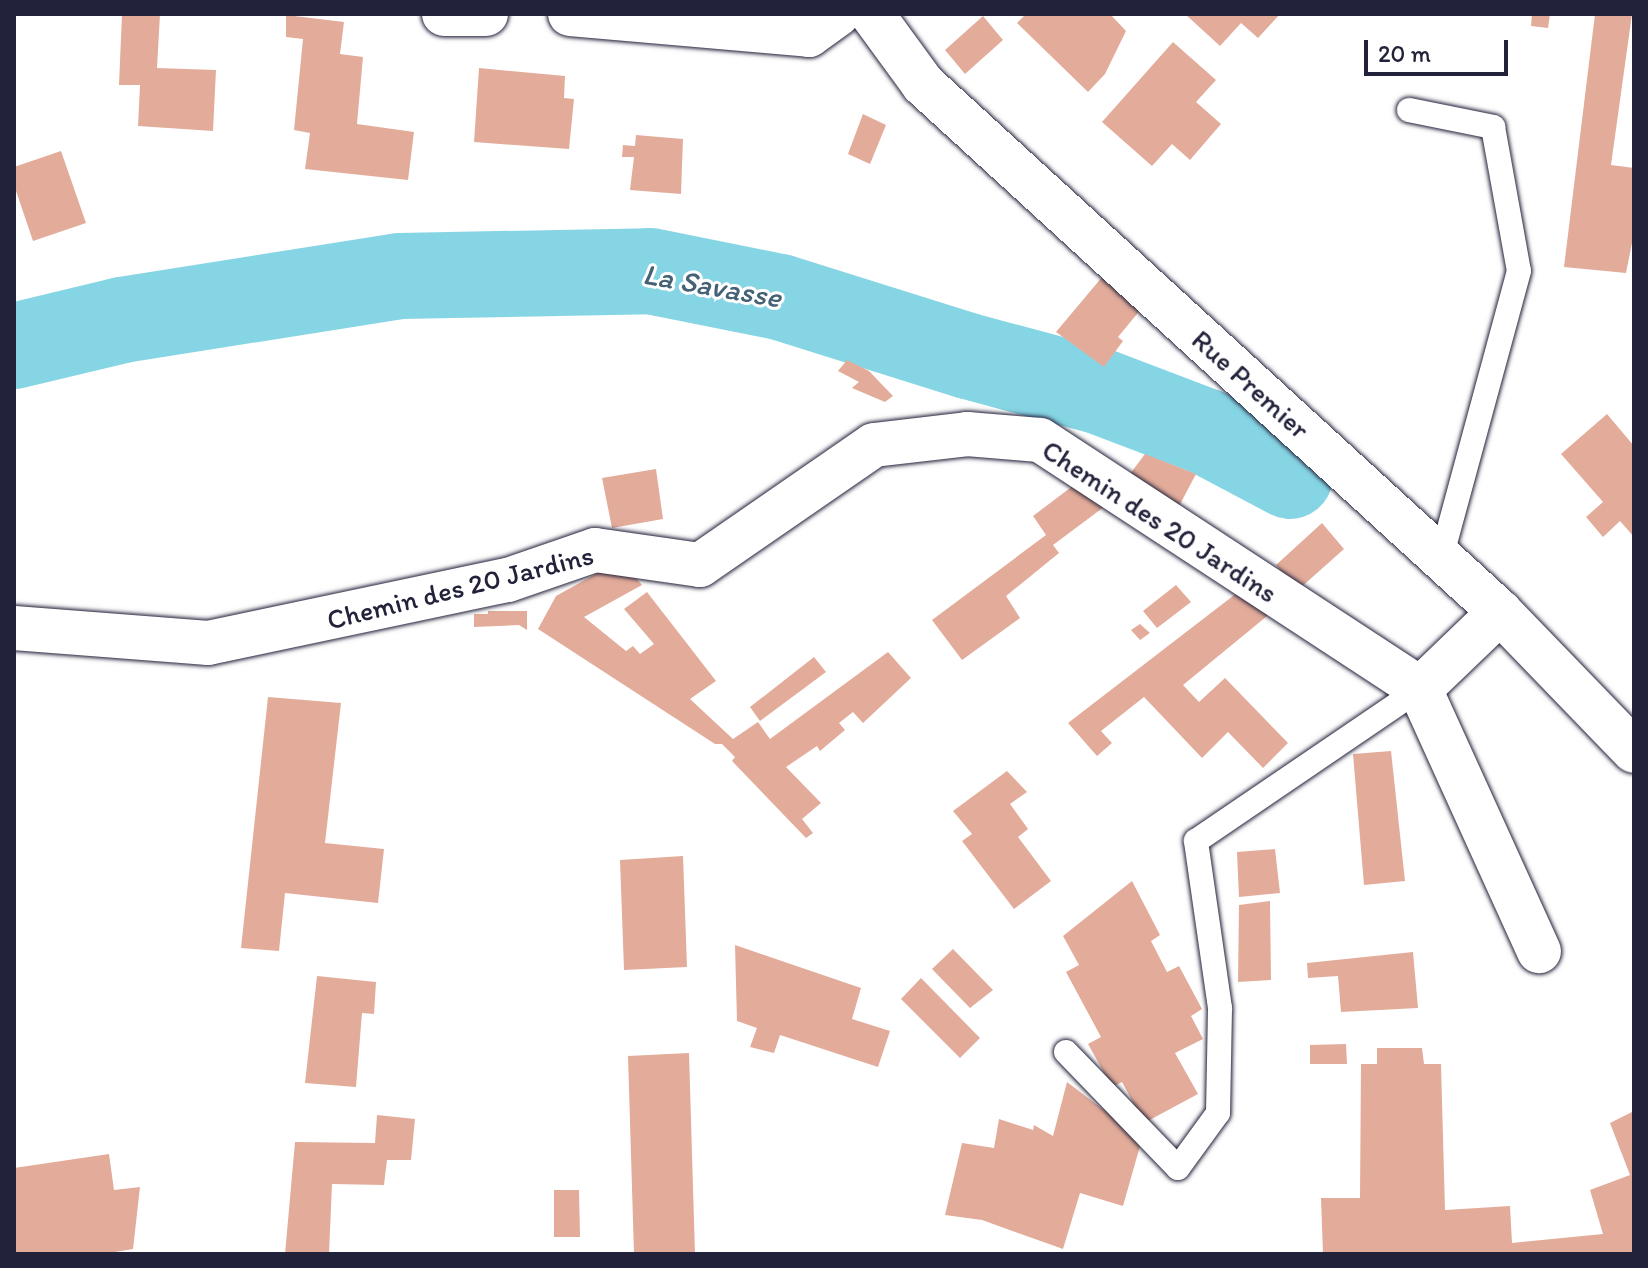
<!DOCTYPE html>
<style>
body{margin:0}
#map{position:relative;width:1648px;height:1268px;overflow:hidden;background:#fff;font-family:Itim,sans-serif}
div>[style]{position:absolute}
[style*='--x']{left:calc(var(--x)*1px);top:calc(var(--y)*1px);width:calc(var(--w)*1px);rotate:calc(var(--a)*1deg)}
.river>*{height:86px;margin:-43px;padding:0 43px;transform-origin:43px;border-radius:43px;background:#86d5e4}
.building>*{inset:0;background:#e3ac9a}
.roads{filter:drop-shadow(0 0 2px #22223b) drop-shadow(0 0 2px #22223b)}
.lane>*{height:24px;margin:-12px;padding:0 12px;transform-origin:12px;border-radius:12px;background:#fff}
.street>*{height:44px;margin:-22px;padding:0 22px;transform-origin:22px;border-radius:22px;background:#fff}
span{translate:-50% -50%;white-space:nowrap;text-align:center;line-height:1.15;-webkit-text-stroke:6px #fff;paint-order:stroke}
.street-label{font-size:28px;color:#22223b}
.water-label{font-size:30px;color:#456176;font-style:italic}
.frame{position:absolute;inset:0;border:16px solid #22223b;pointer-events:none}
.scale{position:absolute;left:1364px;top:40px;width:144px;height:36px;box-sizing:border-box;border:4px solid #22223b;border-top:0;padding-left:10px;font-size:24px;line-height:28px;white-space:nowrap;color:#22223b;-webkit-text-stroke:6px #fff;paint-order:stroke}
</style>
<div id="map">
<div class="river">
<i style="--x:14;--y:346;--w:111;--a:-13.5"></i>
<i style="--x:122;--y:320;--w:280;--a:-9"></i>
<i style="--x:399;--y:276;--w:251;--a:-1.1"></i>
<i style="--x:650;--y:271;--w:133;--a:11.3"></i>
<i style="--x:780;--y:297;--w:197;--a:17.4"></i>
<i style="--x:968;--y:356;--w:136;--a:15"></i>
<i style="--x:1099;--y:391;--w:116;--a:20.8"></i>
<i style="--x:1207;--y:432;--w:94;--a:27.9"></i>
</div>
<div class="building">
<i style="clip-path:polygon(122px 14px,160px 14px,157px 68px,216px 70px,213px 131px,138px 126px,140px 85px,119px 85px)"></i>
<i style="clip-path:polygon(1026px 14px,1110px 14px,1126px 31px,1105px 74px,1088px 92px,1017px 23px)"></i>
<i style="clip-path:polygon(1185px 14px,1280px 14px,1258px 38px,1241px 23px,1220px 46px)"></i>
<i style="clip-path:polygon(1532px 14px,1550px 14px,1548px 28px,1531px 26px)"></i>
<i style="clip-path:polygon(1595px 14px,1632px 14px,1611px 165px,1634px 168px,1634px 233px,1626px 273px,1564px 267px)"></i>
<i style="clip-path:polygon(286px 15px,344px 22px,340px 54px,363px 57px,357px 124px,414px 132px,408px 180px,305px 169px,310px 133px,294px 130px,303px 39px,286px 37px)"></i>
<i style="clip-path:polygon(983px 16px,1003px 40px,965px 74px,945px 50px)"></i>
<i style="clip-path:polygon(1173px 42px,1216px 80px,1196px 102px,1221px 124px,1190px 160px,1172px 144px,1152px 166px,1102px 122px)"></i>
<i style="clip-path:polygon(479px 68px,565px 76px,564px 98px,574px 99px,569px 149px,474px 142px)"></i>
<i style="clip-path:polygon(863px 114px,886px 125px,870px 164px,848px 154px)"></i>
<i style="clip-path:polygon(636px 135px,683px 139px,681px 194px,630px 190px,634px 157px,622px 157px,623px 145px,635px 146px)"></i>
<i style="clip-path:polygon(61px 151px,86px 223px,33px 241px,14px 185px,14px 167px)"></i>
<i style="clip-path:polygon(1108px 270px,1146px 303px,1118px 337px,1123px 341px,1104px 367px,1056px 332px)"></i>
<i style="clip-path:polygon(847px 360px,869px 371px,893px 396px,885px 402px,852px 388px,859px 382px,838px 371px)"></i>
<i style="clip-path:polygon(1607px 414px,1634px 446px,1634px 537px,1620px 521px,1603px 537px,1586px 517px,1603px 502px,1561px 454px)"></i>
<i style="clip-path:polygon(1145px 454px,1196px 474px,1177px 510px,1127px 478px)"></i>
<i style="clip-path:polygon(656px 469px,663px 519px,612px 528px,602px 478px)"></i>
<i style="clip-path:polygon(1074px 485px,1108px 504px,1053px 545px,1059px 553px,1006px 596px,1020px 618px,962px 660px,932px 620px,1046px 535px,1033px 516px)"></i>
<i style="clip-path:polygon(1322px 523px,1344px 549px,1298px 590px,1276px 565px)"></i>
<i style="clip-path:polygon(621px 560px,642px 585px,584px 617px,626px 651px,633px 646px,640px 654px,654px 644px,624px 609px,647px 592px,716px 681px,690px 699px,733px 739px,758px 722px,770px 739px,888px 652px,911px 678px,863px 723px,853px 712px,839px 723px,845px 730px,820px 751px,817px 746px,786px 767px,821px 803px,802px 819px,813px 833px,806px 838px,732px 761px,735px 757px,722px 744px,715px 744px,538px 629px,556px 596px)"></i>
<i style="clip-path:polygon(1176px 585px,1191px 602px,1157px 628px,1143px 611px)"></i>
<i style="clip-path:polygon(1242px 589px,1272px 612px,1183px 685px,1199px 702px,1225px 678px,1288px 743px,1263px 768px,1228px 732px,1202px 758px,1144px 697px,1101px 731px,1112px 743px,1097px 756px,1068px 723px)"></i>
<i style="clip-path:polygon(488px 611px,527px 611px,527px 630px,519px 625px,474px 627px,474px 614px,488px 614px)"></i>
<i style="clip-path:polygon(1140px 624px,1150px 633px,1140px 640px,1131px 630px)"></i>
<i style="clip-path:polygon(814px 657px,826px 672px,760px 721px,750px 707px)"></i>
<i style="clip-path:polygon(268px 697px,341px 703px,325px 843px,384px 849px,378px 903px,285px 893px,279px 951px,241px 948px)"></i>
<i style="clip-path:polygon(1391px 751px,1405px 881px,1364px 885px,1353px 754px)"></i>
<i style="clip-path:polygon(1007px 771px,1027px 792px,1010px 804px,1028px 829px,1018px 837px,1051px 881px,1014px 909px,962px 841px,972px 834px,953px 811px)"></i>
<i style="clip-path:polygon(1275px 849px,1280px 893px,1239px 897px,1237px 852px)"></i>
<i style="clip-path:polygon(683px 856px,687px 967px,624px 970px,620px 860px)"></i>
<i style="clip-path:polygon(1132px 881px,1160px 935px,1151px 941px,1167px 972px,1179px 966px,1202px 1009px,1191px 1016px,1203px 1039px,1175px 1053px,1198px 1094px,1144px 1123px,1122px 1082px,1112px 1087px,1088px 1044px,1101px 1037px,1066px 972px,1079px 965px,1063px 936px)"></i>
<i style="clip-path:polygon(1270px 901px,1271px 980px,1238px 982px,1239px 905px)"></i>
<i style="clip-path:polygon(735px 945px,861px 988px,852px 1019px,890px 1031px,878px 1067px,780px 1035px,774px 1053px,750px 1047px,757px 1028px,737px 1021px)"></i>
<i style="clip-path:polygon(953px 949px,993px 990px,970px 1008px,932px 969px)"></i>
<i style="clip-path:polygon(1413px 952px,1418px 1008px,1341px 1012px,1338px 976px,1308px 978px,1307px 963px)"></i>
<i style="clip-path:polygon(317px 976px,376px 982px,374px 1014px,362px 1013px,356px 1087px,305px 1083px)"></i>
<i style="clip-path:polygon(921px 978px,980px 1038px,960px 1058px,901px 999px)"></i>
<i style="clip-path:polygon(1346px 1044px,1347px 1064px,1310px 1064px,1310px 1045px)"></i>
<i style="clip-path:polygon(1377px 1048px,1422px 1048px,1424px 1064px,1441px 1064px,1445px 1210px,1510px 1206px,1512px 1243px,1603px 1234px,1590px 1190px,1630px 1175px,1610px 1123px,1634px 1111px,1634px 1254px,1323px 1254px,1321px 1198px,1360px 1198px,1361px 1064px,1377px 1064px)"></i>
<i style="clip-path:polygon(689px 1053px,695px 1254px,634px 1254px,628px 1056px)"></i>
<i style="clip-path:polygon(1067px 1082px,1142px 1139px,1123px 1206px,1080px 1193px,1063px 1249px,982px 1220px,945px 1215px,962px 1143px,994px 1148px,999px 1119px,1033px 1130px,1034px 1125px,1053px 1136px)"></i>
<i style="clip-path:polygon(377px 1115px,415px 1119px,411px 1160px,387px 1160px,384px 1185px,332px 1184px,329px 1254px,285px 1254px,295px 1142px,375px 1143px)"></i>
<i style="clip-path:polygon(109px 1154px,114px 1190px,140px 1187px,133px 1249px,103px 1254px,14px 1254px,14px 1168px)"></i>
<i style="clip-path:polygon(554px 1190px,579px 1190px,580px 1237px,554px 1237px)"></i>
</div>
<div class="roads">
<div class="lane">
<i style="--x:1409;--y:110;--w:86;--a:11.4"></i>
<i style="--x:1493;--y:127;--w:146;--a:79.8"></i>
<i style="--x:1519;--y:271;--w:298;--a:105.2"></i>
<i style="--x:1066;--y:1052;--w:161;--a:46"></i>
<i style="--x:1178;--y:1168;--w:68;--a:-54"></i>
<i style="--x:1218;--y:1113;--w:105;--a:-88.9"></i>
<i style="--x:1220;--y:1008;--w:169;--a:-98.2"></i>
<i style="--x:1196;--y:841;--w:271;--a:-34.2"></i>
</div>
<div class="street">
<i style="--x:444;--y:14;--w:42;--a:0"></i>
<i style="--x:570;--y:14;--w:240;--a:5"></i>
<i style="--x:809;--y:35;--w:36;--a:-36"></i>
<i style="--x:872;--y:14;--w:87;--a:53.9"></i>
<i style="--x:923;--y:84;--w:782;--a:42.46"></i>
<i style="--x:1500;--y:612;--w:193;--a:46"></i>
<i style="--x:14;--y:628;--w:195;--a:4.4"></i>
<i style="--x:208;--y:643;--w:307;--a:-11.9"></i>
<i style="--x:508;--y:580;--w:92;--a:-19"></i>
<i style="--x:595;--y:550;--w:106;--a:8.1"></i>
<i style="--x:700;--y:565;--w:211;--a:-34.6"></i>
<i style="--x:874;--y:445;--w:94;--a:-6.7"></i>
<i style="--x:967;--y:434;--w:73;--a:4.7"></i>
<i style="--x:1040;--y:440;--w:454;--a:33.2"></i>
<i style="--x:1420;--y:689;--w:288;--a:65.6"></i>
<i style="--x:1420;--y:689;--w:111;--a:-43.9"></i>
</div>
</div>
<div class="street-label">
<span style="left:1251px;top:384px;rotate:42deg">Rue Premier</span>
<span style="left:1160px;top:521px;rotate:33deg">Chemin des 20 Jardins</span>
<span style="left:460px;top:587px;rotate:-14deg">Chemin des 20 Jardins</span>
</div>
<div class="water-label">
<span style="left:712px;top:286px;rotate:10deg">La Savasse</span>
</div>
<div class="frame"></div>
<div class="scale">20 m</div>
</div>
